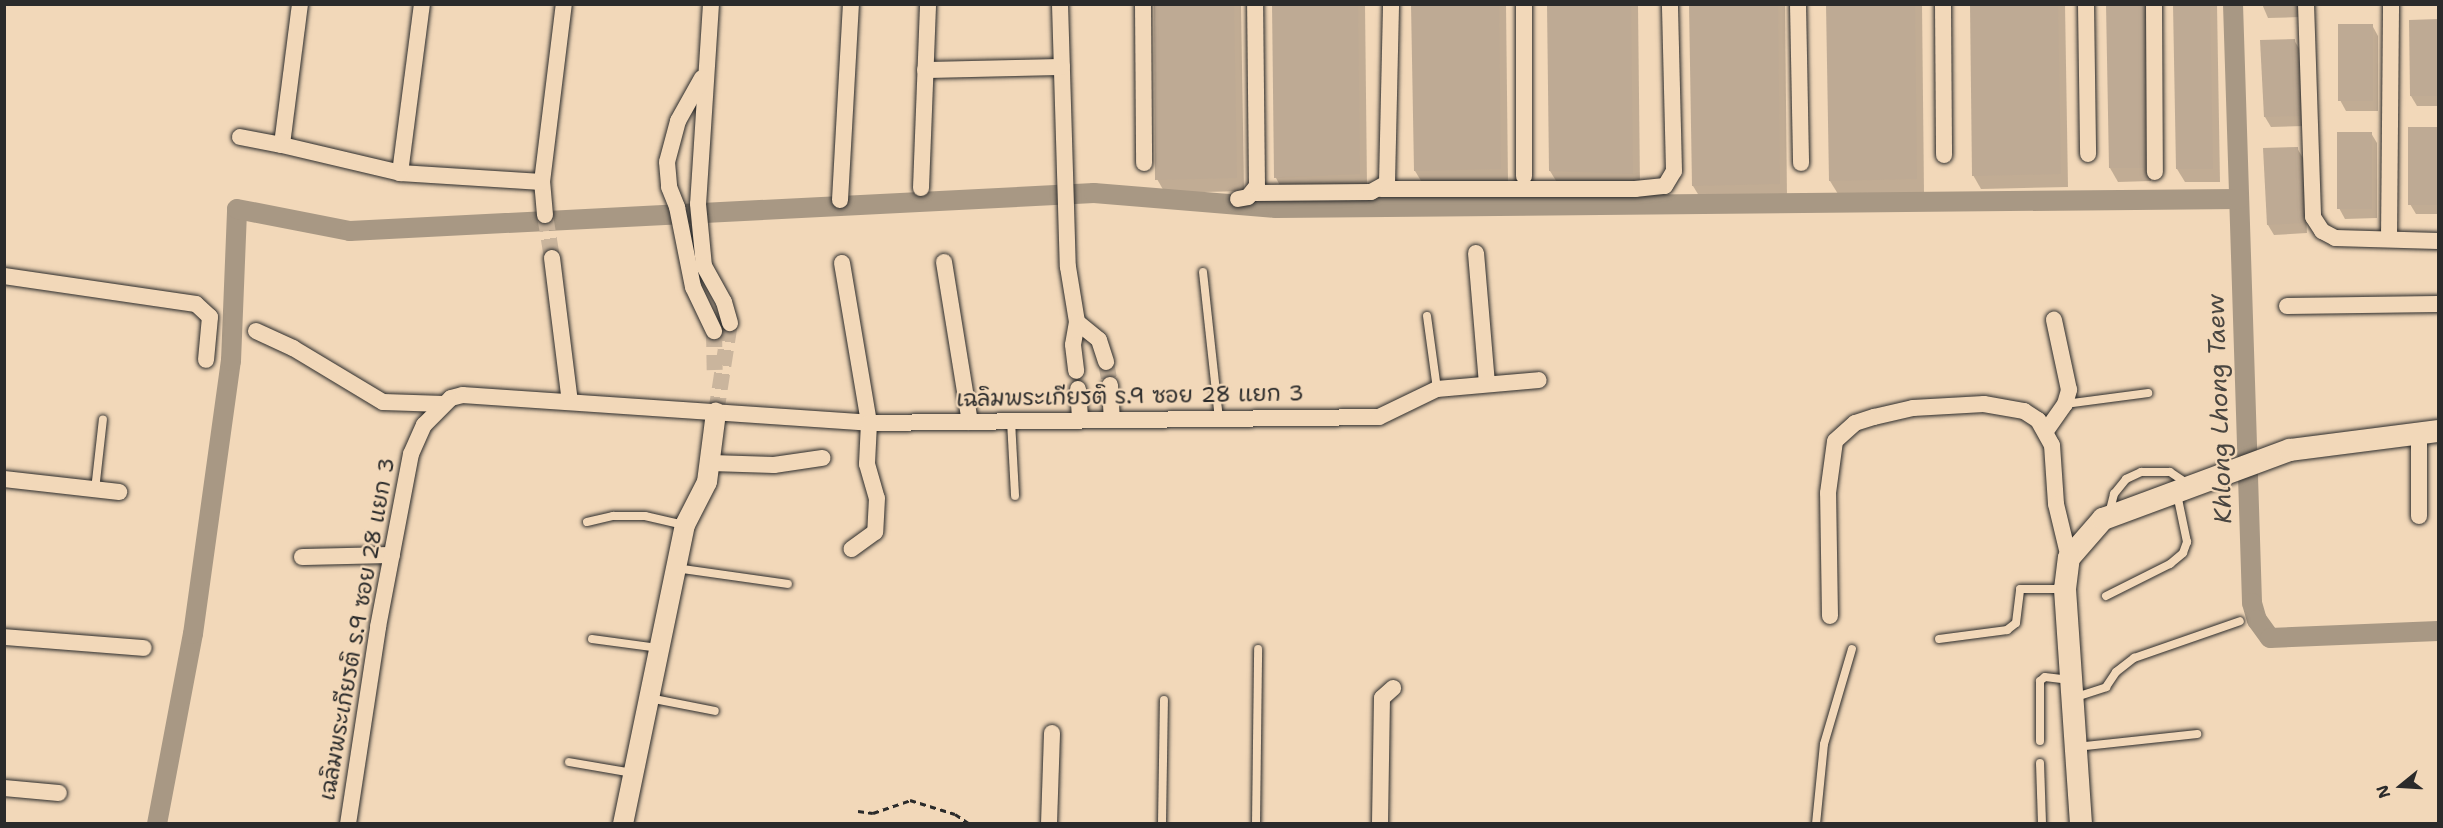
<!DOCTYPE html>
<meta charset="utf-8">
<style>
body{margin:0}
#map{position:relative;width:2443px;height:828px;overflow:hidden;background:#f2d8b9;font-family:"Shantell Sans","Playpen Sans Thai",sans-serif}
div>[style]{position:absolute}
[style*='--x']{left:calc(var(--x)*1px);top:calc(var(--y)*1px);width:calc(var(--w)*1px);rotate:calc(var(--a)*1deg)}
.shadow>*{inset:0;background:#0003}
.canal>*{height:20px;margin:-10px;padding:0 10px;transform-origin:10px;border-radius:10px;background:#a89884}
.building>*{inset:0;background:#beaa94}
.minor-tunnel>*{height:16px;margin-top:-8px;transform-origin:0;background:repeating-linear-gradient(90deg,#cab59d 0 16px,transparent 0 24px)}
.path>*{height:3px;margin-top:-1.5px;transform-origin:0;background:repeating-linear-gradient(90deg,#2b2b2b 0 6px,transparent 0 10.5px)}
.roads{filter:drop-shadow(0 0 2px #2b2b2b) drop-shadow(0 0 2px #2b2b2b)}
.service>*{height:8px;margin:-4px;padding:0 4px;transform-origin:4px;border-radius:4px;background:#f2d8b9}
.minor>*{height:16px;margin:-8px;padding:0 8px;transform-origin:8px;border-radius:8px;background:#f2d8b9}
.tertiary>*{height:20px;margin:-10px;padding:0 10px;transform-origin:10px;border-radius:10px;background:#f2d8b9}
.secondary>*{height:22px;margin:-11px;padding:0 11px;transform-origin:11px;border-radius:11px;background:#f2d8b9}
span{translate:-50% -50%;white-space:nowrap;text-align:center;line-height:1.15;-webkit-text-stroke:4.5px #f2d8b9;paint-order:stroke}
.street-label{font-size:22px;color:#2b2b2b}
.water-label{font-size:24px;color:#4a4641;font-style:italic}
.frame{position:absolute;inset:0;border:6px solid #2b2b2b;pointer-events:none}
.north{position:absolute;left:2371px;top:756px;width:60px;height:60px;-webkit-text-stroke:4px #f2d8b9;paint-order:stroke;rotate:252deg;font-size:16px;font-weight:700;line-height:24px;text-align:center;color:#2b2b2b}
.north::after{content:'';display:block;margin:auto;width:21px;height:27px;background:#2b2b2b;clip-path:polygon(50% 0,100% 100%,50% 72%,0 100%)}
</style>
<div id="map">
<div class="shadow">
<i style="clip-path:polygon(1155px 4px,1241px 4px,1244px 191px,1165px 193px,1157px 179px)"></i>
<i style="clip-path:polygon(1273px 4px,1365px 4px,1367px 187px,1283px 191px,1276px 178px)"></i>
<i style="clip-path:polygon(1413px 4px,1506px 4px,1508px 182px,1423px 184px,1415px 171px)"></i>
<i style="clip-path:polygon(1548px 4px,1638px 4px,1640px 187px,1558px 184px,1550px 171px)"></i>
<i style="clip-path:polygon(1691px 4px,1785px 6px,1787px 198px,1701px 199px,1693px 186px)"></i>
<i style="clip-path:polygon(1828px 4px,1922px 4px,1924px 193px,1838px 194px,1830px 181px)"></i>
<i style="clip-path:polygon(1971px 4px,2065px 4px,2068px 187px,1981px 189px,1973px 175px)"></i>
<i style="clip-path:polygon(2108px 4px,2150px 4px,2151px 181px,2118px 182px,2110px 168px)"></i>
<i style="clip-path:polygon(2175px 4px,2217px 4px,2220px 182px,2185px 182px,2177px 169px)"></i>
<i style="clip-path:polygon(2262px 4px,2300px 4px,2300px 17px,2268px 18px)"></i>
<i style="clip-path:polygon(2438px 21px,2438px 106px,2417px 106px,2411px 96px)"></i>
<i style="clip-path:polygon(2372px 25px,2378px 36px,2378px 111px,2346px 111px,2340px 100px)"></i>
<i style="clip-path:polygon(2294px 40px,2300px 50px,2304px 126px,2271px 127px,2265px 117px)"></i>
<i style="clip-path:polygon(2438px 129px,2438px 214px,2416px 214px,2410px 204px)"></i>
<i style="clip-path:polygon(2371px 133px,2377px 143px,2377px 218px,2345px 219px,2339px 208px)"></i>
<i style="clip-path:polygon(2297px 148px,2303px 158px,2307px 233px,2274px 235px,2268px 225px)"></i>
</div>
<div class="canal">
<i style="--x:2233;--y:4;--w:599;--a:88.18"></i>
<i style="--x:2252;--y:603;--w:18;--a:74"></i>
<i style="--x:2257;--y:620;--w:22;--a:54"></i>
<i style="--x:2270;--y:638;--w:168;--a:-2.4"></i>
<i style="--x:157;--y:824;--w:193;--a:-79.3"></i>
<i style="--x:193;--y:634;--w:276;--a:-82.1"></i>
<i style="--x:231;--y:361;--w:152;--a:-87.7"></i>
<i style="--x:237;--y:209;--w:115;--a:11"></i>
<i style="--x:350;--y:231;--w:745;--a:-2.92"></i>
<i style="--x:1094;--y:193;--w:183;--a:4.7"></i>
<i style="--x:1276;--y:208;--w:963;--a:-0.54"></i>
</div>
<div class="building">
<i style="clip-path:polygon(1154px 4px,1234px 4px,1237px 178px,1155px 180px)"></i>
<i style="clip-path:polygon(1272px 4px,1358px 4px,1360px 174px,1274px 178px)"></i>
<i style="clip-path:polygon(1411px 4px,1499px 4px,1501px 169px,1414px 171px)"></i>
<i style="clip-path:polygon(1547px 4px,1631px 4px,1633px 174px,1549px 171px)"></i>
<i style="clip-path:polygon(1689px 4px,1778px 4px,1780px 184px,1692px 186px)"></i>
<i style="clip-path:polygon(1826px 4px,1915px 4px,1917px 179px,1829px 181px)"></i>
<i style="clip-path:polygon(1970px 4px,2058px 4px,2061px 174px,1972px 176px)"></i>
<i style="clip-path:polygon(2106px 4px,2144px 4px,2144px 168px,2109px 168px)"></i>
<i style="clip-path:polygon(2173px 4px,2210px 4px,2213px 169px,2176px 169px)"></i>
<i style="clip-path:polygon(2439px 19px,2439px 96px,2410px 96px,2409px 20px)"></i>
<i style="clip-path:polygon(2338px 24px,2373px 24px,2373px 101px,2338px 101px)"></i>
<i style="clip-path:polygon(2295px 39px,2299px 116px,2264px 117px,2260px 40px)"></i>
<i style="clip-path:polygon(2408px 127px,2439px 127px,2439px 205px,2408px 205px)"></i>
<i style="clip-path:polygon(2337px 132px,2372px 132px,2372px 209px,2337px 209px)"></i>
<i style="clip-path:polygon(2298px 147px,2302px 223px,2267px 225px,2263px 148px)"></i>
</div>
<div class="minor-tunnel">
<i style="--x:545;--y:215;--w:44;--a:80.8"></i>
<i style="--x:714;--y:331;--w:39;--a:89"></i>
<i style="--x:1106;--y:362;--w:23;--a:80"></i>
<i style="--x:716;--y:413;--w:91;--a:-81.2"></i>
</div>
<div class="path">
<i style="--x:858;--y:811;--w:15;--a:8"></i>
<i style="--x:873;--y:813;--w:39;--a:-19"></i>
<i style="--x:910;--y:800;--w:47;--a:17.3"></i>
<i style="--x:955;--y:814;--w:18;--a:34"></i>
</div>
<div class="roads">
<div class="service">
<i style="--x:1203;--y:272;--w:148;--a:83.8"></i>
<i style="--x:1427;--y:316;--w:74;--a:82.2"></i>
<i style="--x:2065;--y:404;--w:84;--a:-7.5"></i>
<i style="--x:1011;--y:421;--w:75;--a:86.9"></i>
<i style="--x:95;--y:490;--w:71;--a:-83.6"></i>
<i style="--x:2109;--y:514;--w:21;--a:-76"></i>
<i style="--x:2114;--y:494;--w:19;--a:-51"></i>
<i style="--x:2126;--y:479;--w:17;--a:-25"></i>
<i style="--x:2141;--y:472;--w:29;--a:0"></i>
<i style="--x:2170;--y:472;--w:22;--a:34"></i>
<i style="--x:587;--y:522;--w:27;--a:-13"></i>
<i style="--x:613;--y:516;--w:32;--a:0"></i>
<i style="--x:645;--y:516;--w:40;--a:13"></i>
<i style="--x:676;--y:568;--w:113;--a:8.1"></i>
<i style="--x:2106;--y:596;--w:72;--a:-26.6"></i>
<i style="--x:2170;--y:564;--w:17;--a:-40"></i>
<i style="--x:2183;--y:553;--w:12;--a:-70"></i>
<i style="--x:2187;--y:542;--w:49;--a:-101.8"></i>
<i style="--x:592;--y:639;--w:68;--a:7.7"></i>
<i style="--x:1939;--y:639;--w:69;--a:-7.5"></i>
<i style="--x:2007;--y:630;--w:11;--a:-38"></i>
<i style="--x:2016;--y:623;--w:34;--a:-83"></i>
<i style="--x:2020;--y:589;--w:43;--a:0"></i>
<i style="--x:649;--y:698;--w:67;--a:11.1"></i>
<i style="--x:2073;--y:698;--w:35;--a:-18"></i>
<i style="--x:2106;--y:687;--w:18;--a:-56"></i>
<i style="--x:2116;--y:672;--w:23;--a:-38"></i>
<i style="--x:2134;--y:658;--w:112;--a:-19.2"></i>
<i style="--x:2040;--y:741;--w:60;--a:-90"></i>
<i style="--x:2040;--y:681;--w:6;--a:-39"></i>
<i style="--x:2045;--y:677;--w:25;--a:7"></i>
<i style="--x:2076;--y:747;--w:122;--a:-6.1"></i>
<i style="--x:569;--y:762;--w:65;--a:9.8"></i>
<i style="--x:2040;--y:763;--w:61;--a:88.1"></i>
<i style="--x:1162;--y:824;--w:124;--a:-89.1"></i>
<i style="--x:1256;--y:824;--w:175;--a:-89.3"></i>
<i style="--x:1816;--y:824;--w:80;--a:-84.3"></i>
<i style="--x:1824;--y:744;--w:99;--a:-73.6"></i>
</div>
<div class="minor">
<i style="--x:300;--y:4;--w:142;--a:97.3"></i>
<i style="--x:282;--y:145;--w:121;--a:13.3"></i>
<i style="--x:400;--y:173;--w:142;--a:3.6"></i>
<i style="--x:711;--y:4;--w:200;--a:93.7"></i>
<i style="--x:698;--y:204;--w:62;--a:84.5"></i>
<i style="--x:704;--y:266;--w:41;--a:60.9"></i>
<i style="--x:724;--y:302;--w:22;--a:74"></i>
<i style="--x:1060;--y:4;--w:263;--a:88.3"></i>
<i style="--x:1068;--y:267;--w:56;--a:80.7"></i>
<i style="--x:1077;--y:322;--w:23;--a:100"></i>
<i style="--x:1073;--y:345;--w:26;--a:83"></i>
<i style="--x:1143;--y:4;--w:159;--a:89.6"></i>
<i style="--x:1524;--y:4;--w:172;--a:90"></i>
<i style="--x:1798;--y:4;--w:159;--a:88.9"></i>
<i style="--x:1943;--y:4;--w:151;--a:89.6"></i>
<i style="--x:2086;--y:4;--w:150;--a:89.2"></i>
<i style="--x:2154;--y:4;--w:168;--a:89.7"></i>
<i style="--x:2306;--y:4;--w:213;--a:88.1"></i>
<i style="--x:2313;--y:217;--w:17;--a:57"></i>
<i style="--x:2322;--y:231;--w:15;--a:28"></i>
<i style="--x:2335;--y:238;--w:103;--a:1.7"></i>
<i style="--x:925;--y:70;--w:137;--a:-1.3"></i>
<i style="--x:702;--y:78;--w:49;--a:119.2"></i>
<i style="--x:678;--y:121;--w:42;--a:105"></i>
<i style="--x:667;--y:162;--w:25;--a:85"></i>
<i style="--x:669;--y:187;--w:22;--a:68"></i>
<i style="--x:677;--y:207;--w:82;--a:78.7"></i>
<i style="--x:693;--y:287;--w:49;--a:64.5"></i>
<i style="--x:240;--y:137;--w:43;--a:10.8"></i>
<i style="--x:400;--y:173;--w:170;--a:-82.6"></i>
<i style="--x:921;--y:188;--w:184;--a:-87.8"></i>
<i style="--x:1381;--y:189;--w:254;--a:0"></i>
<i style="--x:1635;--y:189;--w:30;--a:-6"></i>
<i style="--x:1665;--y:186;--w:17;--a:-59"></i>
<i style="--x:1674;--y:171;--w:167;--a:-91.4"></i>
<i style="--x:1254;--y:193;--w:117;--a:-0.5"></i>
<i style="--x:1371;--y:192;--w:18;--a:-29"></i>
<i style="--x:1387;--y:183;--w:179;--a:-88.7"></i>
<i style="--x:1238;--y:199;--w:10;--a:-11"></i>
<i style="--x:1248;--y:197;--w:14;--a:-51"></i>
<i style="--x:1257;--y:186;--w:182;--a:-90.6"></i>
<i style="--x:840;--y:200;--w:196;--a:-86.8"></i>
<i style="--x:545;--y:215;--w:33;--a:-95"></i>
<i style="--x:542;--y:182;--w:179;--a:-83"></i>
<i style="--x:2389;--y:239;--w:235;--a:-89.5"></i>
<i style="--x:1476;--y:253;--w:131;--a:85.2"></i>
<i style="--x:552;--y:258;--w:145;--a:82.9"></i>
<i style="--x:944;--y:262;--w:162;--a:80.8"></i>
<i style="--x:842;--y:263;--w:162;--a:80.4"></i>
<i style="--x:869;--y:423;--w:41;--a:92.8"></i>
<i style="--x:867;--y:464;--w:35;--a:74"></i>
<i style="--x:877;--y:498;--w:34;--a:93"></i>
<i style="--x:875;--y:532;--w:29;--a:144"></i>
<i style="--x:4;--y:276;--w:194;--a:8.3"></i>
<i style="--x:196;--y:304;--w:19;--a:43"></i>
<i style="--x:210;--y:317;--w:43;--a:95.3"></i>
<i style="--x:2287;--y:306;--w:151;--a:-0.8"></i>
<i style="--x:1077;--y:322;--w:28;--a:39"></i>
<i style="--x:1099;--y:340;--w:23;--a:72"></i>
<i style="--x:256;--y:331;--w:41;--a:24.7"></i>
<i style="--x:293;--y:348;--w:105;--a:31"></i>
<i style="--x:383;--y:402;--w:61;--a:1.9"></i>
<i style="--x:1110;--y:385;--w:35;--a:87"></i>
<i style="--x:1078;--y:389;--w:31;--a:86"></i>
<i style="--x:2046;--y:431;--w:33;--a:-55"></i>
<i style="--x:2065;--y:404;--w:15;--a:-74"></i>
<i style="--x:2069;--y:390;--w:72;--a:-102.1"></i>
<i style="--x:2419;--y:435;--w:81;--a:90"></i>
<i style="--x:711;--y:463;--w:63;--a:1.8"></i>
<i style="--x:774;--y:465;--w:49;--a:-8.3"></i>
<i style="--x:4;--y:479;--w:116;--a:6.4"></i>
<i style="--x:302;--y:557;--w:90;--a:-1.3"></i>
<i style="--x:1830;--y:616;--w:123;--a:-90.9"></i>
<i style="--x:1828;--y:493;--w:52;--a:-82.3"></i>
<i style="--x:1835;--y:441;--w:27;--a:-42"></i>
<i style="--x:1855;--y:423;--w:20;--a:-18"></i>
<i style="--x:1874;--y:417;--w:40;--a:-13"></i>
<i style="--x:1913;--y:408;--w:71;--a:-3.2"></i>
<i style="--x:1984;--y:404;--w:41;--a:9.9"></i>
<i style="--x:2024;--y:411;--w:17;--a:33"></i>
<i style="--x:2038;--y:420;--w:29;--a:61"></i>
<i style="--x:2052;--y:445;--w:59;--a:86.1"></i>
<i style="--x:2056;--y:504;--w:56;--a:76.5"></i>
<i style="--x:4;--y:637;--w:140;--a:4.5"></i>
<i style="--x:4;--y:788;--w:55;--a:5.2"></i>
<i style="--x:348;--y:824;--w:199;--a:-81.3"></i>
<i style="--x:378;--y:627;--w:176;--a:-79.2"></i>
<i style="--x:411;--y:454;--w:32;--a:-66"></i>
<i style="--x:424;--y:425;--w:38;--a:-45"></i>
<i style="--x:451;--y:398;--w:12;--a:-14"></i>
<i style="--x:463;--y:395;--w:407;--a:3.9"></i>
<i style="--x:869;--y:423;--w:510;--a:-0.67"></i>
<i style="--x:1379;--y:417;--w:64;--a:-25.8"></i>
<i style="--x:1437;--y:389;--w:102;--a:-5"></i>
<i style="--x:1049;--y:824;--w:91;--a:-88.1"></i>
<i style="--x:1380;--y:824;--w:126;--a:-89.1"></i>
<i style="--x:1382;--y:698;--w:15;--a:-42"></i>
</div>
<div class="tertiary">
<i style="--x:623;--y:824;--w:305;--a:-78.3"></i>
<i style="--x:685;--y:525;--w:48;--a:-62.9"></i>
<i style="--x:707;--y:482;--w:70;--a:-82.6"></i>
</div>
<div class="secondary">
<i style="--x:2081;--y:824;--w:236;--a:-93.9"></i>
<i style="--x:2065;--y:589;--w:31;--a:-83"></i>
<i style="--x:2069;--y:558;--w:52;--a:-48.9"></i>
<i style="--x:2103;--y:519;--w:199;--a:-20.3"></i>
<i style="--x:2290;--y:450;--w:149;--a:-7.3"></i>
</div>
</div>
<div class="street-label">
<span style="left:1130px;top:396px;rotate:-1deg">เฉลิมพระเกียรติ ร.9 ซอย 28 แยก 3</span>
<span style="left:357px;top:629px;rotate:-80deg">เฉลิมพระเกียรติ ร.9 ซอย 28 แยก 3</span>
</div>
<div class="water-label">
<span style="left:2220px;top:409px;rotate:-92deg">Khlong Lhong Taew</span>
</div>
<div class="frame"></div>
<div class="north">N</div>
</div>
